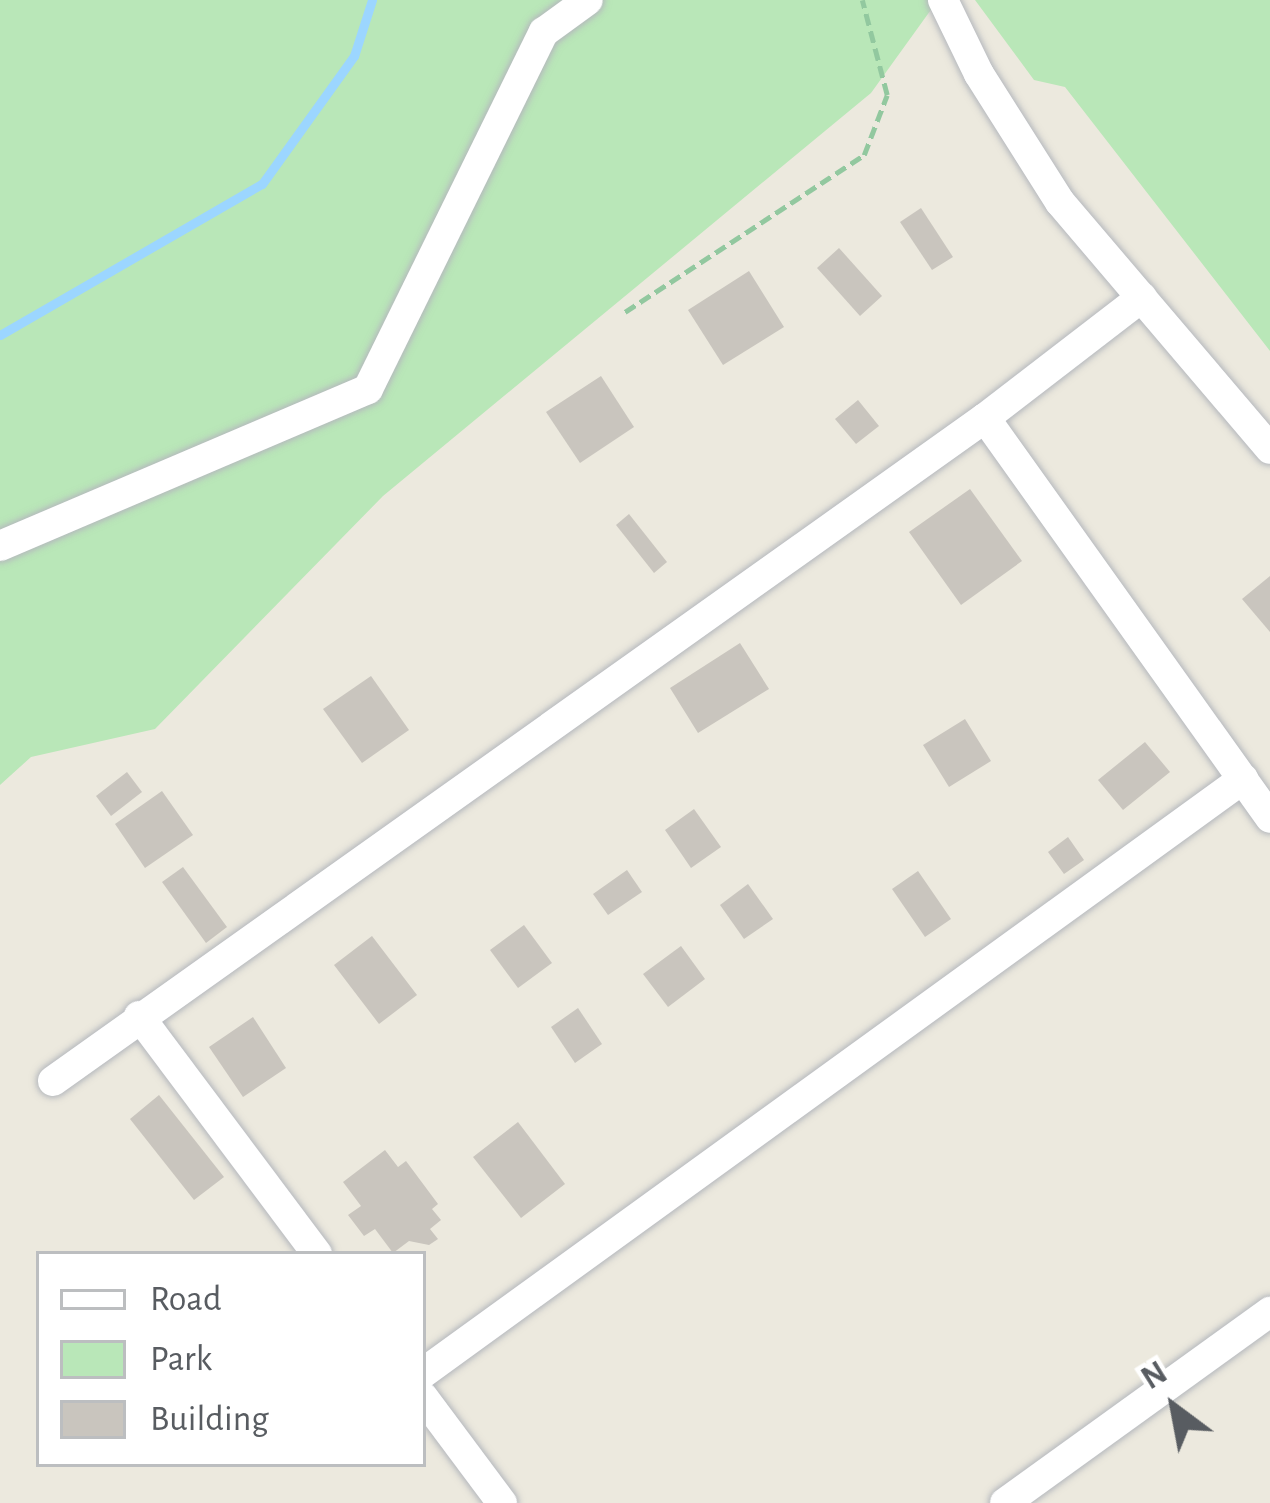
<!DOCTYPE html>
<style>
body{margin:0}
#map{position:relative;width:1270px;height:1503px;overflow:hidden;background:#ece9de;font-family:"Alegreya Sans",sans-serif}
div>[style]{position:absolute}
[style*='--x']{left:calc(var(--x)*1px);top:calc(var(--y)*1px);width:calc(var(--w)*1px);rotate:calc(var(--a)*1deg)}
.green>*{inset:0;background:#b9e7b8}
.stream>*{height:9px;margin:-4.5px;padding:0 4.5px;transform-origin:4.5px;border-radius:4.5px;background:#9cd6ff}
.building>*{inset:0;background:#c9c5be}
.path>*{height:4.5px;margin-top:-2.25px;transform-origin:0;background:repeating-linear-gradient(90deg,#92c89f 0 12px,transparent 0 18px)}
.roads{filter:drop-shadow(0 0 3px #b5b8bd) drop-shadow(0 0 3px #b5b8bd)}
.minor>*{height:30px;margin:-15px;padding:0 15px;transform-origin:15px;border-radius:15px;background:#fff}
span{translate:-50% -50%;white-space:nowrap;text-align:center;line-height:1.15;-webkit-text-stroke:9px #fff;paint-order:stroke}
.legend{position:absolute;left:36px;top:1251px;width:390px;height:216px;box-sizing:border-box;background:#fff;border:3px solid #bcbec0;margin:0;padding:15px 21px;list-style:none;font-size:36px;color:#585c61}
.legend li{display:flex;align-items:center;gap:24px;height:60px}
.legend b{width:60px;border:3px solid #bcbec0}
.north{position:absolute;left:1114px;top:1347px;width:120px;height:120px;-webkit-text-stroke:9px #fff;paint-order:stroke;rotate:328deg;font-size:33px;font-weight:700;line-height:48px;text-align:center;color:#585c61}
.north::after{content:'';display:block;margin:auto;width:42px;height:54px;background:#585c61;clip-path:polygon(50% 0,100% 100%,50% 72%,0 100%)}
</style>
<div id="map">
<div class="green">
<i style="clip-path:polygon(0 0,938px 0,871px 93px,383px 496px,155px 729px,31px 757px,0 785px)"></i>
<i style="clip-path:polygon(975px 0,1270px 0,1270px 351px,1065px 87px,1034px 80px)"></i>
</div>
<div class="stream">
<i style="--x:0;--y:335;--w:302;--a:-30"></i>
<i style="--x:262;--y:184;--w:158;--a:-54.3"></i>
<i style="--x:354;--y:56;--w:59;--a:-72.2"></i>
</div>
<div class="building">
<i style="clip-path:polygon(921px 208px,953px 257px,932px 270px,900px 222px)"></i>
<i style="clip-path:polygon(839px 248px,882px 296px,860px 316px,817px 268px)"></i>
<i style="clip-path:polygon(749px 271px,784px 327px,723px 365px,688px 310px)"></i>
<i style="clip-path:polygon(601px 376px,634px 427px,580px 463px,546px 412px)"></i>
<i style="clip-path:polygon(858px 400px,879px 426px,856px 444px,835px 419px)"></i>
<i style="clip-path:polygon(970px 489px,1022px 561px,961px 605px,909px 532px)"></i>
<i style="clip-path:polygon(629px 514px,667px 562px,654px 573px,616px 525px)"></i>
<i style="clip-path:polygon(1270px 576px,1270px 632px,1242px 599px)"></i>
<i style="clip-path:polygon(740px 643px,769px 689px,698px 733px,670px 688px)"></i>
<i style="clip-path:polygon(371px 676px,409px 730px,362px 763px,323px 709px)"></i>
<i style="clip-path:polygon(965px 719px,991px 761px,949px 787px,923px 745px)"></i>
<i style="clip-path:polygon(1145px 742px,1170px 772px,1123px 810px,1098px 780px)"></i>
<i style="clip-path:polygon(127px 772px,142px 792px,111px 816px,96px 796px)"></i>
<i style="clip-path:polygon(162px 791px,193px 835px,145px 868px,115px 824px)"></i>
<i style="clip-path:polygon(694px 809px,721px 847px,691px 868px,665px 830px)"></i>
<i style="clip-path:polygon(1068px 837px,1084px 860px,1064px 874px,1048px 852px)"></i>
<i style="clip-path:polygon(183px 867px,227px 927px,206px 943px,162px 882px)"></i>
<i style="clip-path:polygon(627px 870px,642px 892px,608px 915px,593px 894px)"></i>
<i style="clip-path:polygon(918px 871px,951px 919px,925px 937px,892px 889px)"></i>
<i style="clip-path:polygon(748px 884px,773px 919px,744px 939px,720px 905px)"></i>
<i style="clip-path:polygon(524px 925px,552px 963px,518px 988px,490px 950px)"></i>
<i style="clip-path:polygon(372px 936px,417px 995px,379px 1024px,334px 965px)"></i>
<i style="clip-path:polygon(681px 946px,705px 979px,668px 1007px,643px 974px)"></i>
<i style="clip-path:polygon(578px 1008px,602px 1044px,575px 1063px,551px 1027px)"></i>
<i style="clip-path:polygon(253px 1017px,286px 1068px,243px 1097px,209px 1047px)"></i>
<i style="clip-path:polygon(159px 1095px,224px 1177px,194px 1200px,130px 1119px)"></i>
<i style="clip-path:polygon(518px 1122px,565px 1184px,521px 1218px,473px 1157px)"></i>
<i style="clip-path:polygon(385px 1150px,398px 1167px,406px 1161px,438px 1204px,432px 1209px,441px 1220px,430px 1229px,438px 1239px,429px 1245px,409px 1241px,393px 1253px,375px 1229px,364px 1236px,348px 1215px,361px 1206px,343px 1182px)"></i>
</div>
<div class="path">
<i style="--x:625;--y:312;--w:286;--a:-33.3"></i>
<i style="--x:864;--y:155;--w:64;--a:-69"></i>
<i style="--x:887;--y:95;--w:98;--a:-104.7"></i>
</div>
<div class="roads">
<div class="minor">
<i style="--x:943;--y:0;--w:82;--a:64.1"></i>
<i style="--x:979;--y:74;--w:151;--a:57.7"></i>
<i style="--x:1060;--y:202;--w:324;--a:49.6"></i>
<i style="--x:985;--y:418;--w:491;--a:54.5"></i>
<i style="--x:0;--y:546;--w:400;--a:-23.1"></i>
<i style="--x:368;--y:389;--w:398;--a:-63.8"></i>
<i style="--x:544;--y:32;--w:54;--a:-36"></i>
<i style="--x:139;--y:1016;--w:297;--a:53.2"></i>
<i style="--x:53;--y:1081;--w:1144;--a:-35.43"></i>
<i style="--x:985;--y:418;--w:198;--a:-37.6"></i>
<i style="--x:423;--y:1373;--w:1013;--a:-35.92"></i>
<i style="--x:423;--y:1397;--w:132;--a:53.3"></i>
<i style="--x:1005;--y:1503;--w:327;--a:-35.8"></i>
</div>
</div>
<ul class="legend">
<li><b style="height:15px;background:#fff"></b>Road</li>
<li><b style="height:33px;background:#b9e7b8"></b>Park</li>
<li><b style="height:33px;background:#c9c5be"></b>Building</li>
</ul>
<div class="north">N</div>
</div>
